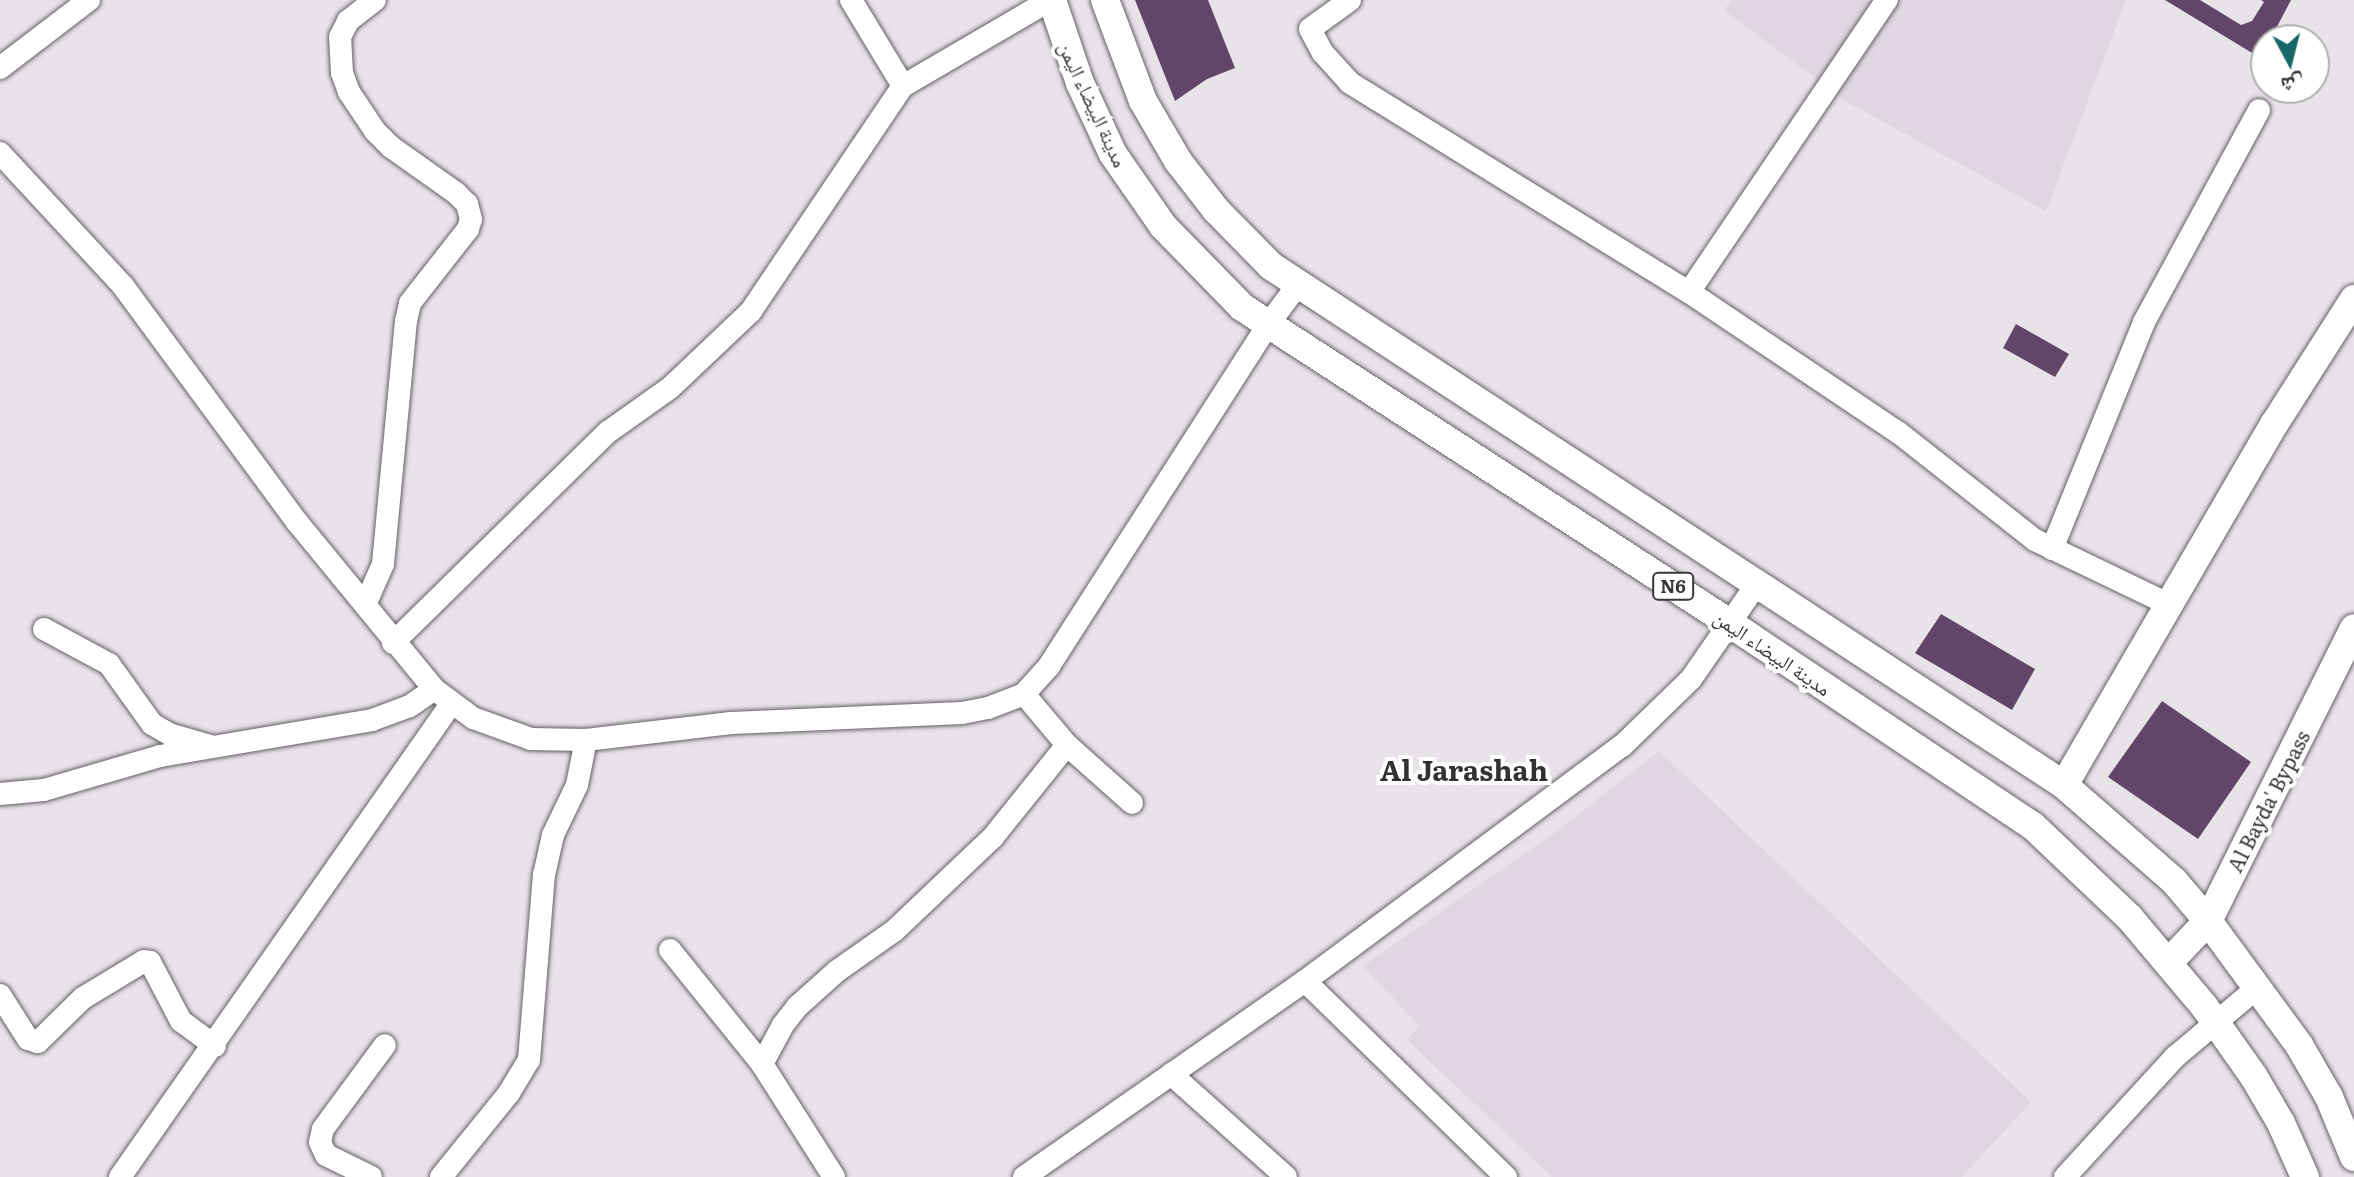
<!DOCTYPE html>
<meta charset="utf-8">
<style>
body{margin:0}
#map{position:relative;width:2354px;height:1177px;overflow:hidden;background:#e8e3e9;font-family:Literata,"Noto Naskh Arabic",serif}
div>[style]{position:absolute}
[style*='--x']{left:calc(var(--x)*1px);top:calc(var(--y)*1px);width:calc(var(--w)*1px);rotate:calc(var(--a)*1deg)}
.built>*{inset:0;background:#dfd6e1}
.building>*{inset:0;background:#62466a}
.roads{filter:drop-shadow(0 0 2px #646065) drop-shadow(0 0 2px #646065)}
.minor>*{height:22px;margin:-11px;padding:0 11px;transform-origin:11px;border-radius:11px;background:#fff}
.major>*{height:28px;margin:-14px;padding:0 14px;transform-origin:14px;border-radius:14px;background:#fff}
span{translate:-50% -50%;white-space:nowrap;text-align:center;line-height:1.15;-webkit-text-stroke:8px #fff;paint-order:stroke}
.shield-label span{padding:2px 6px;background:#fff;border:2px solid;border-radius:6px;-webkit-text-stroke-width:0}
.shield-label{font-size:18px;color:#393739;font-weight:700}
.street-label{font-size:20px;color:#393739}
.district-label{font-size:28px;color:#332f34;font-weight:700}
.north{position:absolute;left:2250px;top:24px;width:80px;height:80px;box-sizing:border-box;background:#fff;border:2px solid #b0afb0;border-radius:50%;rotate:173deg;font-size:22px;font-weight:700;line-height:32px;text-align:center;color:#393739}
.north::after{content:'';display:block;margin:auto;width:28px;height:36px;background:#196768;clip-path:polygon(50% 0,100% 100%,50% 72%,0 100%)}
</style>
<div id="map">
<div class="built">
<i style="clip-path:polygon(1732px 0,2126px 0,2046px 211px,1849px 103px,1724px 10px)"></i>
<i style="clip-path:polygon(1659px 751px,2031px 1102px,1962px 1177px,1552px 1177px,1407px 1040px,1419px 1026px,1363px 966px,1557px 831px)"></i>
</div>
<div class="building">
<i style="clip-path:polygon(1135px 0,1208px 0,1235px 68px,1207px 79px,1175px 101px)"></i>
<i style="clip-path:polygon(2165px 0,2200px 0,2241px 25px,2252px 21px,2264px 2px,2261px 0,2291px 0,2270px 40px,2266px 40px,2266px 46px,2257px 56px)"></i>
<i style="clip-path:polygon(2016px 324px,2069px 354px,2055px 377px,2003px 348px)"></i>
<i style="clip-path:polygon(1941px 614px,2035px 669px,2012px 710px,1915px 653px)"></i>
<i style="clip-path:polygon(2162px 701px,2251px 762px,2198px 839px,2108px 777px)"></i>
</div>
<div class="roads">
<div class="minor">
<i style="--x:851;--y:0;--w:100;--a:58.8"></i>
<i style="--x:1350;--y:0;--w:49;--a:144.1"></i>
<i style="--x:1310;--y:29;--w:27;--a:62"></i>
<i style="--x:1323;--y:53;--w:40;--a:48"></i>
<i style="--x:1350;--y:83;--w:398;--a:31.7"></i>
<i style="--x:1689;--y:292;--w:253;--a:33.9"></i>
<i style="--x:1899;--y:433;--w:173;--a:38.2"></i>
<i style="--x:2035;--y:540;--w:148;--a:25.7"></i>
<i style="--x:0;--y:68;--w:112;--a:-37.4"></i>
<i style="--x:0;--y:153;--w:181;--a:47.2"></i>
<i style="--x:123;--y:286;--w:293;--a:53.6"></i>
<i style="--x:297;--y:522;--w:216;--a:50.6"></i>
<i style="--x:434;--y:689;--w:49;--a:36.6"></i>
<i style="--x:473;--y:718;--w:62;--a:19.9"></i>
<i style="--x:531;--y:739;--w:55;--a:1"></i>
<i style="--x:586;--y:740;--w:146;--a:-6.7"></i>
<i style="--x:731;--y:723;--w:231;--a:-2.5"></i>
<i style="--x:962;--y:713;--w:26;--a:-11"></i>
<i style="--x:988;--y:708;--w:39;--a:-21"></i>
<i style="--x:1024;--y:694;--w:38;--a:-48"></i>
<i style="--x:1049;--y:666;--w:404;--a:-57.3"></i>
<i style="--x:1267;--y:326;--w:50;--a:-53.1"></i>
<i style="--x:1689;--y:292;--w:353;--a:-55.9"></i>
<i style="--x:2052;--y:549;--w:245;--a:-67.9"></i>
<i style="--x:2144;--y:322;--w:241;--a:-61.5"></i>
<i style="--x:365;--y:605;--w:45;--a:-66.3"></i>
<i style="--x:383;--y:564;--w:244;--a:-84.6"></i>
<i style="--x:406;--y:321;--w:18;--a:-77"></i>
<i style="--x:410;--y:303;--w:94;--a:-51.9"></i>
<i style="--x:468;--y:229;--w:10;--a:-73"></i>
<i style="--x:471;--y:219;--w:16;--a:-105"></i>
<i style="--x:467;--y:204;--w:16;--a:-135"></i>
<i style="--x:456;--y:193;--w:80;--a:-144.7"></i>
<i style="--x:391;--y:147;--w:23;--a:-135"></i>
<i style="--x:375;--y:131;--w:47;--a:-123.7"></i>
<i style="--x:349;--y:92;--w:20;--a:-110"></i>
<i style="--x:342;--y:73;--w:36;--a:-93"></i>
<i style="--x:340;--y:37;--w:18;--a:-63"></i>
<i style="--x:348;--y:21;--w:34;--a:-38"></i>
<i style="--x:44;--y:629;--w:74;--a:28.3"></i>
<i style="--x:109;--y:664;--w:74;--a:54.4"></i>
<i style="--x:152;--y:724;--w:20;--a:30"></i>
<i style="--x:169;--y:734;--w:43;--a:16.3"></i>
<i style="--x:393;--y:643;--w:301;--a:-44.5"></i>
<i style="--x:608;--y:432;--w:76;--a:-35.4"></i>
<i style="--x:670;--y:388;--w:112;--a:-43.5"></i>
<i style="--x:751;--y:311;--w:272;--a:-56"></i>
<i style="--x:903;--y:86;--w:170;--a:-30.3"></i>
<i style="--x:1024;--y:694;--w:67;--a:49.9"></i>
<i style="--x:1067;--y:745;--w:87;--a:41.7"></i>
<i style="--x:0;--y:794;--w:44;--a:-5.2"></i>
<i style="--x:44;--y:790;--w:121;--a:-16.3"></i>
<i style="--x:160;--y:756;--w:215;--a:-9.6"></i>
<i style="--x:372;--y:720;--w:40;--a:-20.2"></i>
<i style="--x:410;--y:706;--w:29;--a:-35"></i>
<i style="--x:670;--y:950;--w:146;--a:51.1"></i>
<i style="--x:762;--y:1064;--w:134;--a:57.5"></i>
<i style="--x:1305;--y:981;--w:281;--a:44.3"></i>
<i style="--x:0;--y:995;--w:52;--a:57.5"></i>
<i style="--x:28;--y:1039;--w:10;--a:17"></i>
<i style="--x:38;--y:1042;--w:63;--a:-44.4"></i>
<i style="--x:83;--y:998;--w:71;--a:-31.2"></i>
<i style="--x:144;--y:961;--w:6;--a:9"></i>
<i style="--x:150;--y:962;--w:67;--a:62.3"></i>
<i style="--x:181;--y:1021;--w:42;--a:36.3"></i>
<i style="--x:762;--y:1064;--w:44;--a:-61.7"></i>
<i style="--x:783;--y:1025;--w:24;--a:-52"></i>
<i style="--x:798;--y:1006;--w:52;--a:-41.9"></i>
<i style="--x:837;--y:971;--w:70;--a:-35.1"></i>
<i style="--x:894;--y:931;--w:137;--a:-43.5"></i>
<i style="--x:993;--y:837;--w:118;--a:-51.2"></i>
<i style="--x:1171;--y:1074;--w:154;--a:41.8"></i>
<i style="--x:120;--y:1177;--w:577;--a:-55.02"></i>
<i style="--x:371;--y:1177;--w:50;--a:-153.9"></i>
<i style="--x:326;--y:1155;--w:14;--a:-115"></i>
<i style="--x:320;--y:1142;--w:13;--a:-77"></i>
<i style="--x:323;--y:1129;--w:104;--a:-53.6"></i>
<i style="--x:441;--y:1177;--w:108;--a:-51"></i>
<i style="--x:509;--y:1093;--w:39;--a:-59"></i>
<i style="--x:529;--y:1060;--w:186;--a:-85.4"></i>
<i style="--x:544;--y:875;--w:41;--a:-77.3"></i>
<i style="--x:553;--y:835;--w:55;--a:-64.4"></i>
<i style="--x:577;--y:785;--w:46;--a:-78.7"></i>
<i style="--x:1024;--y:1177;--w:343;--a:-34.9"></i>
<i style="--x:1305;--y:981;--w:395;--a:-36.6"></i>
<i style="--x:1622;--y:746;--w:96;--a:-44.2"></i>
<i style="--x:1691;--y:679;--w:114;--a:-55.3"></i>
<i style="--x:2065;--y:1177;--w:163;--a:-47.5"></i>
<i style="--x:2175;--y:1057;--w:109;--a:-40.1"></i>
</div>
<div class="major">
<i style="--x:1052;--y:0;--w:88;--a:71.4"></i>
<i style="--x:1080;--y:83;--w:78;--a:65.1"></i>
<i style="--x:1113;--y:154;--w:88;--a:55.2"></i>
<i style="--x:1163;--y:226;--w:113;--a:45.7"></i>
<i style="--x:1242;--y:307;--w:583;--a:32.95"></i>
<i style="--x:1731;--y:624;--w:363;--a:33.8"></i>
<i style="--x:2033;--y:826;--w:132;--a:43.5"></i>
<i style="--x:2129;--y:917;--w:116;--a:49.9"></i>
<i style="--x:2204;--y:1006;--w:87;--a:54.8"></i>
<i style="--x:2254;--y:1077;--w:53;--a:59.6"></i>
<i style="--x:2281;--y:1123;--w:59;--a:66"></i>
<i style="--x:1105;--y:0;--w:108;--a:69.4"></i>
<i style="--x:1143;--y:101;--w:69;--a:59.7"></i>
<i style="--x:1178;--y:161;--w:62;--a:52.2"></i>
<i style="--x:1216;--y:210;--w:78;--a:45.5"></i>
<i style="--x:1271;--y:266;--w:948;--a:33.2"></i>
<i style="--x:2064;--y:785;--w:146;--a:41.1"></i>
<i style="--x:2174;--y:881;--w:52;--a:49.6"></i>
<i style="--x:2208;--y:921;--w:154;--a:53.7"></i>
<i style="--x:2299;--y:1045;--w:60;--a:60"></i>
<i style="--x:2329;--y:1097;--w:65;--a:67.4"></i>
<i style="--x:2064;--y:785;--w:419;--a:-59.8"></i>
<i style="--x:2275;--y:423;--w:147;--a:-57.5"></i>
<i style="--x:2168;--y:963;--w:58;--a:-46.4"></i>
<i style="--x:2208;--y:921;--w:327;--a:-63.5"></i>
</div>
</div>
<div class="shield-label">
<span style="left:1673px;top:586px">N6</span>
</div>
<div class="street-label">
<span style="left:1094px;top:104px;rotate:65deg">مدينة البيضاء اليمن</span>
<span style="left:1773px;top:652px;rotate:34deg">مدينة البيضاء اليمن</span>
<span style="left:2268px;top:801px;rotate:-63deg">Al Bayda' Bypass</span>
</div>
<div class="district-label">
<span style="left:1464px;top:769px">Al Jarashah</span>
</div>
<div class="north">ش</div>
</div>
